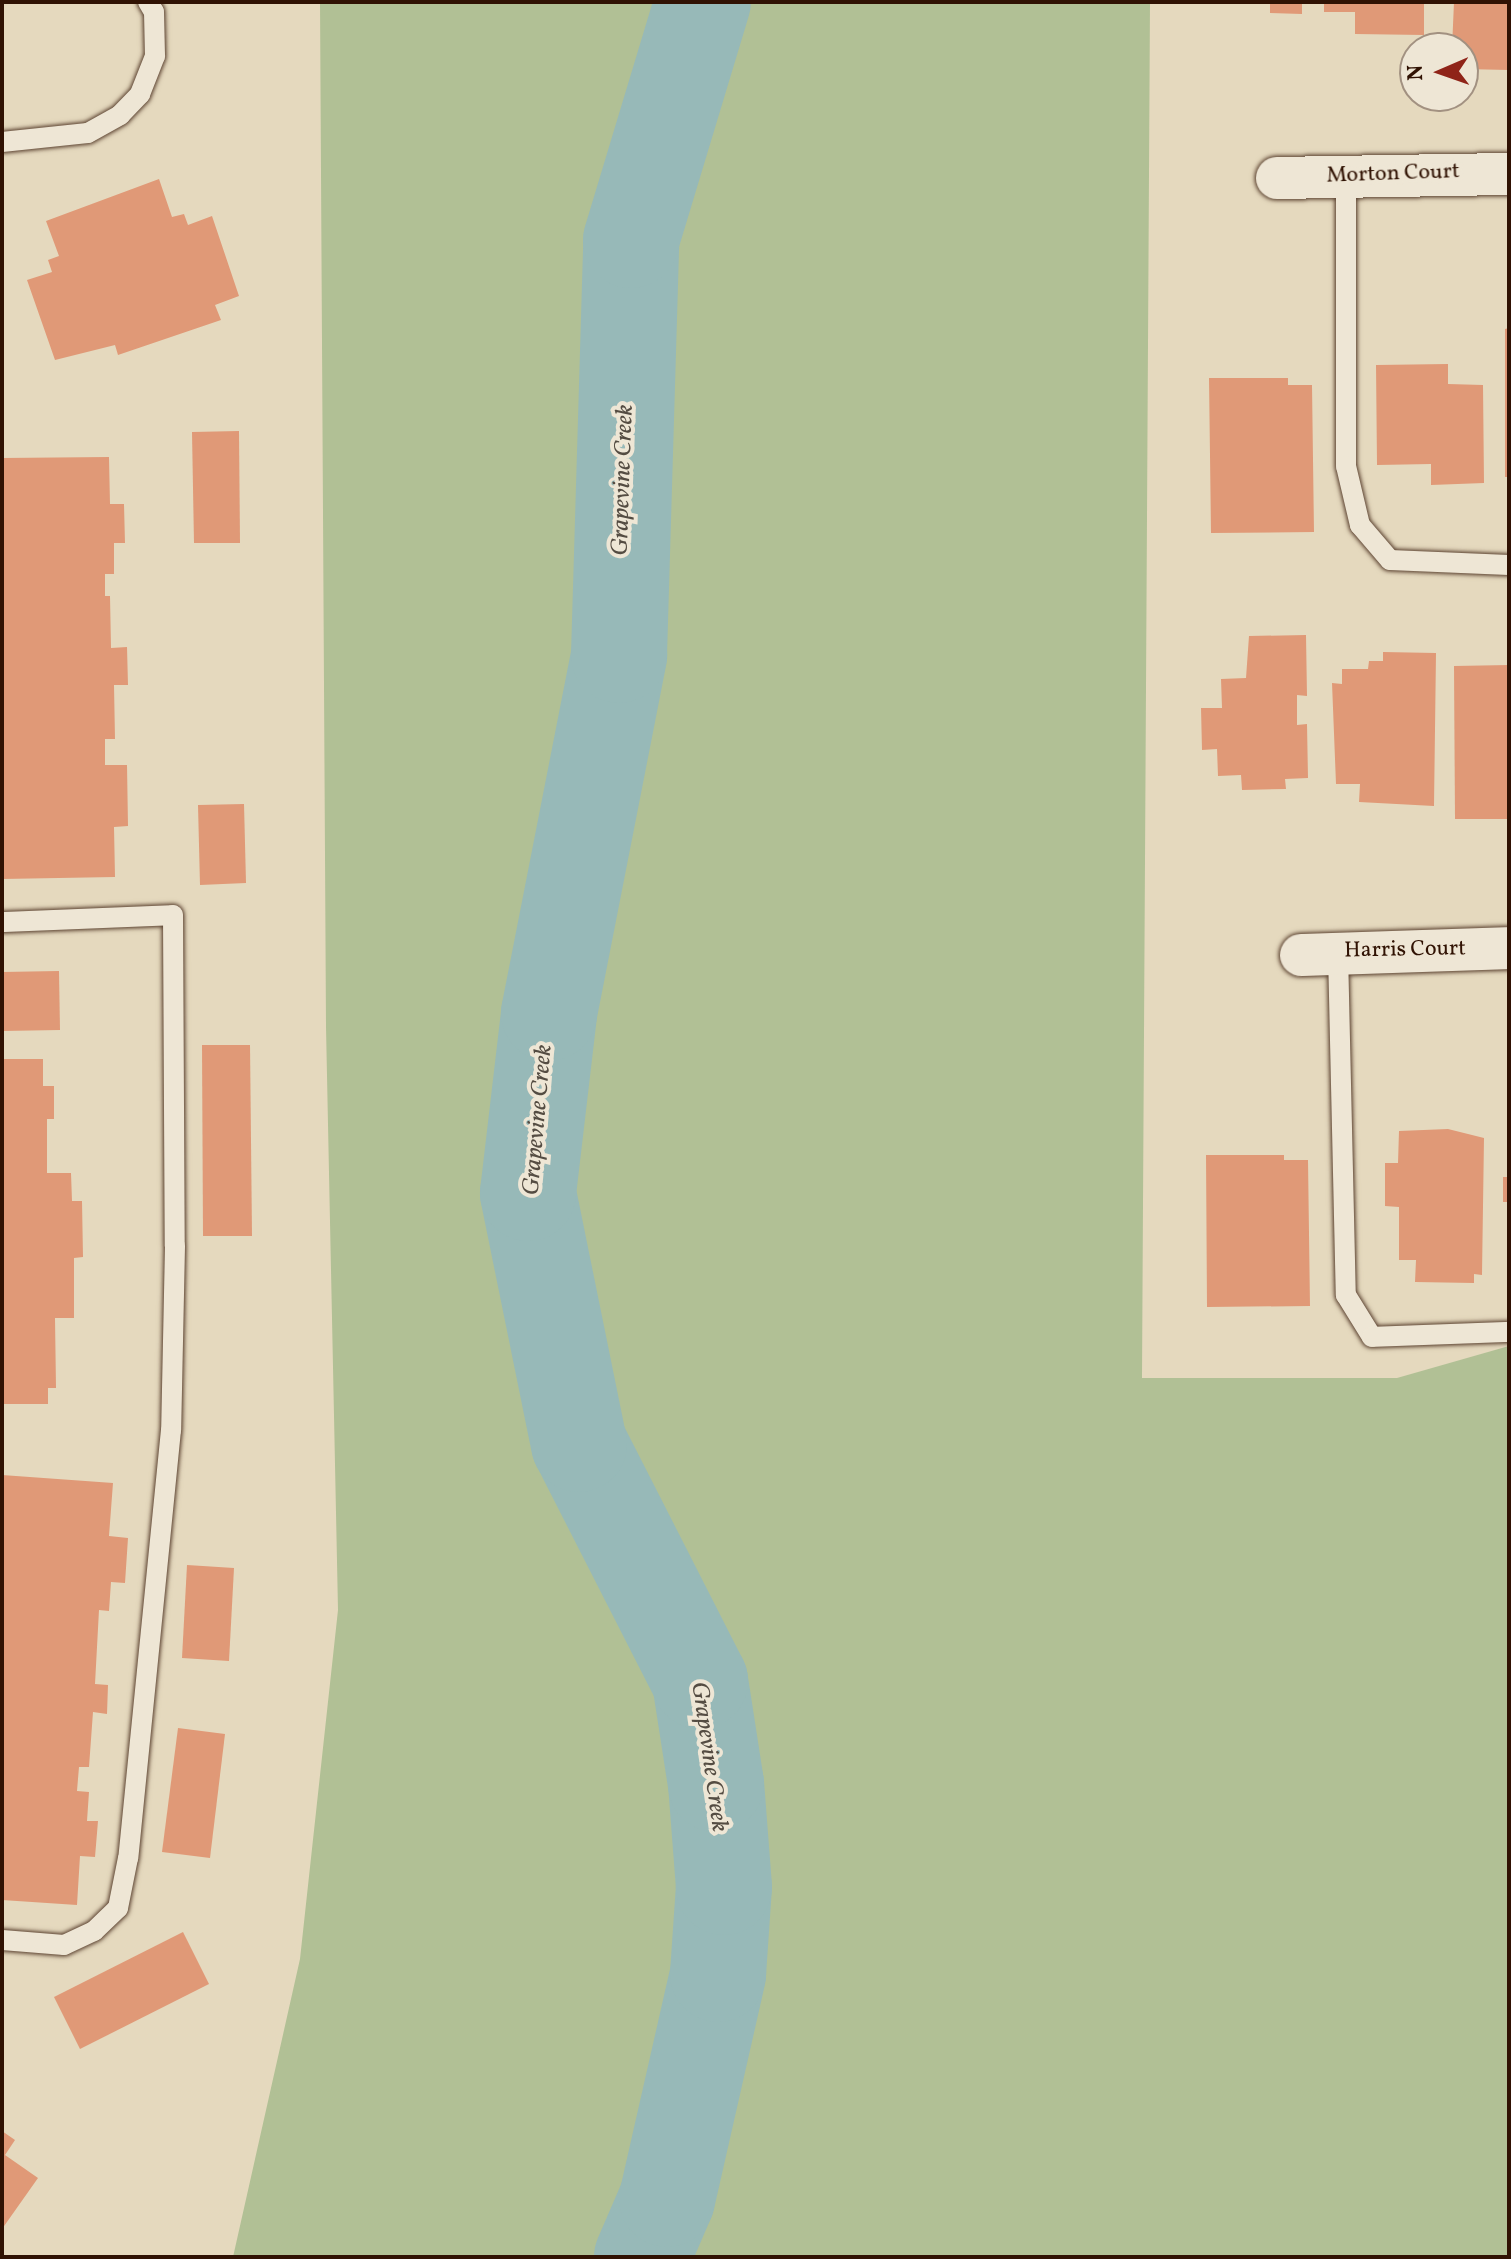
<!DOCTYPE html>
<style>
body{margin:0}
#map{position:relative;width:1511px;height:2259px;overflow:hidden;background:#e5d9be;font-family:Vollkorn,serif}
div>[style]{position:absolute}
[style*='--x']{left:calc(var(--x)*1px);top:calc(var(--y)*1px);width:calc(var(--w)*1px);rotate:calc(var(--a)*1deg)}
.green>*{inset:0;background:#b1c095}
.river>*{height:96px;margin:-48px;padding:0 48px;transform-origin:48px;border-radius:48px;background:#97b9b8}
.building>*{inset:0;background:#e09977}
.roads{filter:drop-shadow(0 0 2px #5d4432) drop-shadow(0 0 2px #5d4432)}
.service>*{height:20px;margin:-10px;padding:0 10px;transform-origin:10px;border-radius:10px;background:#eee6d5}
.minor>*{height:42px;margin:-21px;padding:0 21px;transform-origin:21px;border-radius:21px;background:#eee6d5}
span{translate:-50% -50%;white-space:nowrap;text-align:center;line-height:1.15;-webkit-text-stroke:8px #eee6d5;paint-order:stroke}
.street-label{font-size:22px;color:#301203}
.water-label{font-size:24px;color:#544c42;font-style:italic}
.frame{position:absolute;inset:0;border:4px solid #301203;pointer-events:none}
.north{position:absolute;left:1399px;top:32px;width:80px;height:80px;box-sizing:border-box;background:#eee6d5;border:2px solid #a29181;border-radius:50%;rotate:268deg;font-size:22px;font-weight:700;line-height:32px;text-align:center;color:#301203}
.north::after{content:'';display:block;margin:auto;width:28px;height:36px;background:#8f2418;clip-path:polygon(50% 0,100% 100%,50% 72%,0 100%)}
</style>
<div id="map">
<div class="green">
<i style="clip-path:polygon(320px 2px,1150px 2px,1142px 1378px,1397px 1378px,1509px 1346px,1509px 2257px,233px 2257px,300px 1959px,338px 1610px,326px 1027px)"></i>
</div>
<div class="river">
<i style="--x:642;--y:2257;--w:63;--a:-66.7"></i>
<i style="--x:667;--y:2199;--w:231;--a:-77.2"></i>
<i style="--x:718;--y:1974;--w:87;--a:-86.1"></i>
<i style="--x:724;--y:1887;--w:103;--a:-94.4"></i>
<i style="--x:716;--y:1784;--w:104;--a:-98.8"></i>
<i style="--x:700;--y:1681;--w:266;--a:-117"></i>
<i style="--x:579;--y:1444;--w:256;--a:-101.5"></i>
<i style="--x:528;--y:1193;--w:181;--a:-83.3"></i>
<i style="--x:549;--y:1013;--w:365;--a:-78.9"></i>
<i style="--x:619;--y:655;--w:415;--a:-88.3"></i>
<i style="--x:631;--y:240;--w:249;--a:-73.2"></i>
</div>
<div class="building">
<i style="clip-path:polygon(1270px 2px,1302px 2px,1302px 14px,1270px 13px)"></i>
<i style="clip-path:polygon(1324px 2px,1424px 2px,1424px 35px,1355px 34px,1355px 12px,1324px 12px)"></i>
<i style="clip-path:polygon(1454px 2px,1509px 2px,1509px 70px,1463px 69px,1463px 48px,1452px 48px)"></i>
<i style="clip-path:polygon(159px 179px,172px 217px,184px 214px,188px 225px,212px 216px,239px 296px,215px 305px,221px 320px,118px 355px,115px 345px,55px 360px,27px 280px,52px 272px,48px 260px,59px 256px,46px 221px)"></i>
<i style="clip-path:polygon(1509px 328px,1509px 477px,1505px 477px,1505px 329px)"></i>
<i style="clip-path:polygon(1448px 364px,1448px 384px,1483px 385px,1484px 483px,1431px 485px,1431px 464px,1377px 465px,1376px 365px)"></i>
<i style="clip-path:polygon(1209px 378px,1288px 378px,1288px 385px,1312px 385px,1314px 532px,1211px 533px)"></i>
<i style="clip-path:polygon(239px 431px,240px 543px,194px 543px,192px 432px)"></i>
<i style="clip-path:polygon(109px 457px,110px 504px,124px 504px,125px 543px,114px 543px,114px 574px,105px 574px,105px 596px,110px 596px,111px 648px,127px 647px,128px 685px,114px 685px,115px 739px,105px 739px,105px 765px,127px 765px,128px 826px,114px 827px,115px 877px,2px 879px,2px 458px)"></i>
<i style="clip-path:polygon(1306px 635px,1307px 696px,1297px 695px,1297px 725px,1307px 724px,1308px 778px,1285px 779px,1286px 789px,1242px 790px,1241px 775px,1218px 776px,1217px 749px,1202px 750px,1201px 708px,1222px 708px,1221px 679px,1246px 678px,1249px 636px)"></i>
<i style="clip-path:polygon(1383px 652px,1436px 653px,1434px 806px,1359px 802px,1360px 784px,1336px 784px,1332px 683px,1342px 684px,1342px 669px,1368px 669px,1369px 661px,1383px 661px)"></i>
<i style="clip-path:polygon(1509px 665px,1509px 819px,1455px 819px,1454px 666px)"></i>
<i style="clip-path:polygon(244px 804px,246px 883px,200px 885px,198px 805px)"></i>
<i style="clip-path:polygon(59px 971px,60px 1030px,2px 1031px,2px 972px)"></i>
<i style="clip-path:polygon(202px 1045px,250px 1045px,252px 1236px,203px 1236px)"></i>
<i style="clip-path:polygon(2px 1059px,43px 1059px,43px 1086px,54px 1086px,54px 1119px,47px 1119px,47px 1173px,71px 1173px,72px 1201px,82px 1201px,83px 1257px,74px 1258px,74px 1318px,55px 1318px,56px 1388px,48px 1388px,48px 1404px,2px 1404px)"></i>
<i style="clip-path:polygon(1448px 1129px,1484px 1138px,1482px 1275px,1474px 1274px,1474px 1283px,1415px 1282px,1416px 1260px,1399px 1260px,1399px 1207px,1385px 1206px,1385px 1163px,1398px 1163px,1399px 1131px)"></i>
<i style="clip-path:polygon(1206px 1155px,1284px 1155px,1284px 1160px,1308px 1160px,1310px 1306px,1207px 1307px)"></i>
<i style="clip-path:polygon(1503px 1177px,1509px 1177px,1509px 1202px,1503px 1202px)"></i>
<i style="clip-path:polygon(2px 1475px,113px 1483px,109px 1536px,128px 1538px,125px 1583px,111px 1582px,109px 1611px,99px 1610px,95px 1684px,108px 1685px,107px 1714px,93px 1712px,89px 1767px,79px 1767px,77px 1791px,89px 1792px,87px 1821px,98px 1821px,95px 1857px,80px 1856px,77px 1905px,2px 1900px)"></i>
<i style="clip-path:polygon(187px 1565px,234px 1568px,229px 1661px,182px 1658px)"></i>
<i style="clip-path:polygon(178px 1728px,225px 1734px,210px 1858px,162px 1852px)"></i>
<i style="clip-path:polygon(183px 1932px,209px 1984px,80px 2049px,54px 1997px)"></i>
<i style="clip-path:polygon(2px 2131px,15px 2140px,5px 2155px,38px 2178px,2px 2229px)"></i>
</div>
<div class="roads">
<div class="service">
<i style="--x:2;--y:142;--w:86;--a:-6"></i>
<i style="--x:88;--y:133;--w:37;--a:-29"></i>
<i style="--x:120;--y:115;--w:29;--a:-46"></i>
<i style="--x:140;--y:94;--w:41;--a:-68.5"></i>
<i style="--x:155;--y:56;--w:44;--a:-91.3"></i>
<i style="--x:154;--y:12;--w:12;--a:-121"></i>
<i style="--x:1346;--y:176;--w:290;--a:90"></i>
<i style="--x:1346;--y:466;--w:61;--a:76.7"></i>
<i style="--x:1360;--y:525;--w:46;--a:49.4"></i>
<i style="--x:1390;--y:560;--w:119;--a:2.4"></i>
<i style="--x:2;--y:922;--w:171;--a:-2.3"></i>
<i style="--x:173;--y:915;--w:331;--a:89.7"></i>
<i style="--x:175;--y:1246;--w:184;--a:91.2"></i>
<i style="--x:171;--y:1430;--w:430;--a:95.7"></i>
<i style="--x:128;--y:1858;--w:51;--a:101.3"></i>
<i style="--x:118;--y:1908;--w:33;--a:136"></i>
<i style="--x:94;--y:1931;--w:33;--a:155"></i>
<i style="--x:64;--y:1945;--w:62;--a:-175.4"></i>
<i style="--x:1338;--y:952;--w:343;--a:88.7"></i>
<i style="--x:1346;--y:1295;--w:49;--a:58.2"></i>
<i style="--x:1372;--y:1337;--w:137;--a:-2.1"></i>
</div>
<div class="minor">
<i style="--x:1277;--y:178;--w:232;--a:-1"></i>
<i style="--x:1301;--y:955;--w:208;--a:-1.9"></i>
</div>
</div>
<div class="street-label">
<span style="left:1393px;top:174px;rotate:-2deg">Morton Court</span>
<span style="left:1405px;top:950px;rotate:-1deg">Harris Court</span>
</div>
<div class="water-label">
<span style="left:624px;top:480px;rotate:-88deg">Grapevine Creek</span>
<span style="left:539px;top:1120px;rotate:-85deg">Grapevine Creek</span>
<span style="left:708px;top:1757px;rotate:82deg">Grapevine Creek</span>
</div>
<div class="frame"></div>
<div class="north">N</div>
</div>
